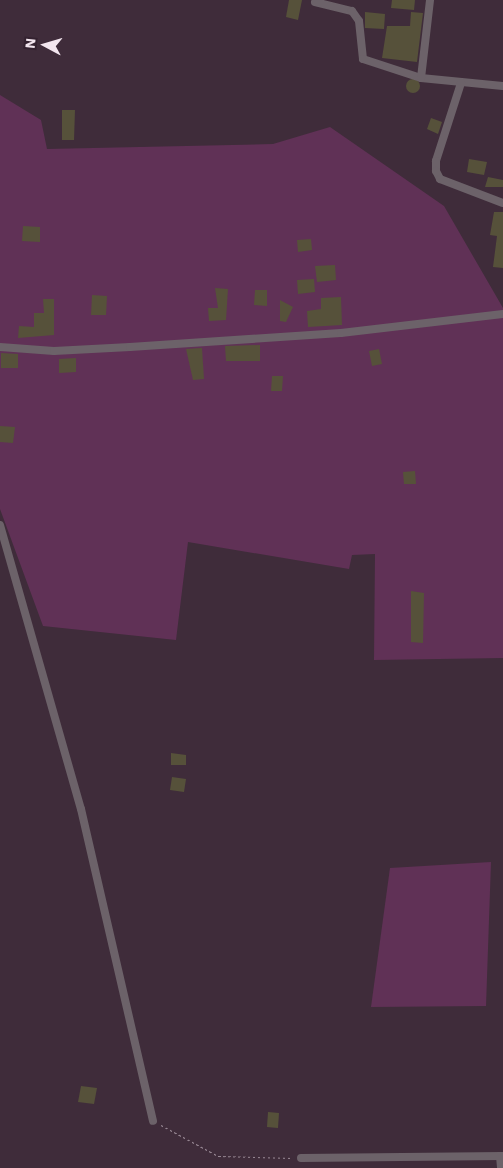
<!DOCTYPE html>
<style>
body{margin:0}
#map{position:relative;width:503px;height:1168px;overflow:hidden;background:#3f2c3a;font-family:"Work Sans",sans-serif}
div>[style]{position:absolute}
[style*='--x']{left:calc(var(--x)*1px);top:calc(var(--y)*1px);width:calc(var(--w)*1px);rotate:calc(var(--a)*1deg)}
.green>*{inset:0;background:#603156}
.building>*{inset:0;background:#56513a}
.round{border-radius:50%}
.path>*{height:1px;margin-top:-0.5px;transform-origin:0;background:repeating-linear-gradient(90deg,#998995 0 2.5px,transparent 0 5px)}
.street>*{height:8px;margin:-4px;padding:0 4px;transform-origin:4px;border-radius:4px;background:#6c6269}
span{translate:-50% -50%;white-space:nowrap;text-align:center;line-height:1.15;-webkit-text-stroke:4px #342230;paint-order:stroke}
.north{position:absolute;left:20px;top:20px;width:50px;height:50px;-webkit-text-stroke:4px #342230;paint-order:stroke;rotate:276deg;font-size:14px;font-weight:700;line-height:20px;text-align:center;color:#f3e6ef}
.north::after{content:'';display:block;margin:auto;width:18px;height:22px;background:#f3e6ef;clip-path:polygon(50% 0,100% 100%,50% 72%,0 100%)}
</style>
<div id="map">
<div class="green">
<i style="clip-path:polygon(0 95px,41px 120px,47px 149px,273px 144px,330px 127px,444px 206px,503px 308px,503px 658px,374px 660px,375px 554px,352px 555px,349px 569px,188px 542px,176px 640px,43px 626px,0 509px)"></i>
<i style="clip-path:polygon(491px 862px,486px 1006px,371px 1007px,390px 868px)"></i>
</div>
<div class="building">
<i style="clip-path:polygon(289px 0,302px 0,298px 20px,286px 17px)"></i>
<i style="clip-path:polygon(392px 0,415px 0,414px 10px,391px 8px)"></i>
<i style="clip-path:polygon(365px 12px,385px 14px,384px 29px,365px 28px)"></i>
<i style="clip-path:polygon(411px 12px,423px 13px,417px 62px,382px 58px,387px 26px,410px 26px)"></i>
<i class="round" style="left:406px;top:79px;width:14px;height:14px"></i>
<i style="clip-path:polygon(62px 110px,75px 110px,74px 140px,62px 140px)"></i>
<i style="clip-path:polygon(431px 118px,442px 122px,438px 134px,427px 129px)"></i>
<i style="clip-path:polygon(469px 159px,487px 162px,484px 175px,467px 172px)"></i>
<i style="clip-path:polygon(488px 177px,503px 180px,503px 187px,485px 187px)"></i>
<i style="clip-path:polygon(494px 212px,503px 212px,503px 268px,493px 267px,497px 236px,490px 235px)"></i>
<i style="clip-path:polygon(23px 226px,40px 227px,40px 242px,22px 241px)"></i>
<i style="clip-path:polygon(311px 239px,312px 250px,298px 252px,297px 240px)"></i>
<i style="clip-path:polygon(335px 265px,336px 280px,317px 282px,315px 266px)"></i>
<i style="clip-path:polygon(314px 279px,315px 292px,298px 294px,297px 280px)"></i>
<i style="clip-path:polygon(215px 288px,228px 289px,226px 320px,209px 321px,208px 308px,218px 308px)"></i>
<i style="clip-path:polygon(255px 290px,267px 290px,267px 306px,254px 305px)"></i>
<i style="clip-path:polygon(92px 295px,107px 296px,106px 315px,91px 315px)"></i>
<i style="clip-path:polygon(341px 297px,342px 325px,308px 327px,307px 311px,321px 309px,321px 298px)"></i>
<i style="clip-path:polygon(43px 299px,54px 299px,54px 335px,18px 338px,19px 326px,34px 327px,34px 313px,44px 313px)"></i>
<i style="clip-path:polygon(280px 300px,293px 307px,286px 322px,280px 321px)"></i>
<i style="clip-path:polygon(260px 345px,260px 361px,226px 361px,225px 346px)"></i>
<i style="clip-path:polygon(202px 348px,204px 379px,193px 380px,186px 349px)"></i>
<i style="clip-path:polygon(379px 349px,382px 364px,372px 366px,369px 351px)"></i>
<i style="clip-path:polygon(1px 353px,18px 354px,18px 368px,1px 368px)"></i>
<i style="clip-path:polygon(76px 358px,76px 372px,59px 373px,59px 359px)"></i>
<i style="clip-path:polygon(272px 376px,283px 376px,282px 391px,271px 391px)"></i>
<i style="clip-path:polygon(0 426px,15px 427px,13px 443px,0 442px)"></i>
<i style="clip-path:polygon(415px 471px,416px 484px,404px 484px,403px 472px)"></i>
<i style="clip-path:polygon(411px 591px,424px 593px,423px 643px,411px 642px)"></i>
<i style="clip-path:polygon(171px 753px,186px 755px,186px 765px,171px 765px)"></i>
<i style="clip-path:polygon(172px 777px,186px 779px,184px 792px,170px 790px)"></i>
<i style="clip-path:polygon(81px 1086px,97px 1088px,94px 1104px,78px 1102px)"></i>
<i style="clip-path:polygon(268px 1112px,279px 1113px,278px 1128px,267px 1127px)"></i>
</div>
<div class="path">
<i style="--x:161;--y:1125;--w:65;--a:28.5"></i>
<i style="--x:218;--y:1156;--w:75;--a:1.5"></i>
</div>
<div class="street">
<i style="--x:315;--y:2;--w:38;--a:14"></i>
<i style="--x:352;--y:11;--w:12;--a:55"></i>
<i style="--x:359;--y:21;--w:38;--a:84"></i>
<i style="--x:363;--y:59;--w:61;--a:18.1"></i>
<i style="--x:421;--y:78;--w:82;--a:5.6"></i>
<i style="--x:421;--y:78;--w:79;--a:-83.4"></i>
<i style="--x:461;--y:83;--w:82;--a:107.8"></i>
<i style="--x:436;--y:161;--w:10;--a:90"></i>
<i style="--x:436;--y:171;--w:9;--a:63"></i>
<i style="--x:440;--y:179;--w:67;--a:20.9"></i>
<i style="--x:0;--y:347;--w:54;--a:4.2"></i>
<i style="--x:54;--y:351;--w:76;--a:-3"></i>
<i style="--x:130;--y:347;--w:211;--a:-3.8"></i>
<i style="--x:341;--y:333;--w:163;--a:-6.7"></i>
<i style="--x:0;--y:525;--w:295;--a:74.1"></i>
<i style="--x:81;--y:809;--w:320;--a:77"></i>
<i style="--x:500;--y:1156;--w:12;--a:85"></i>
<i style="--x:301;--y:1158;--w:202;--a:-0.6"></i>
</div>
<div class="north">N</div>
</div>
